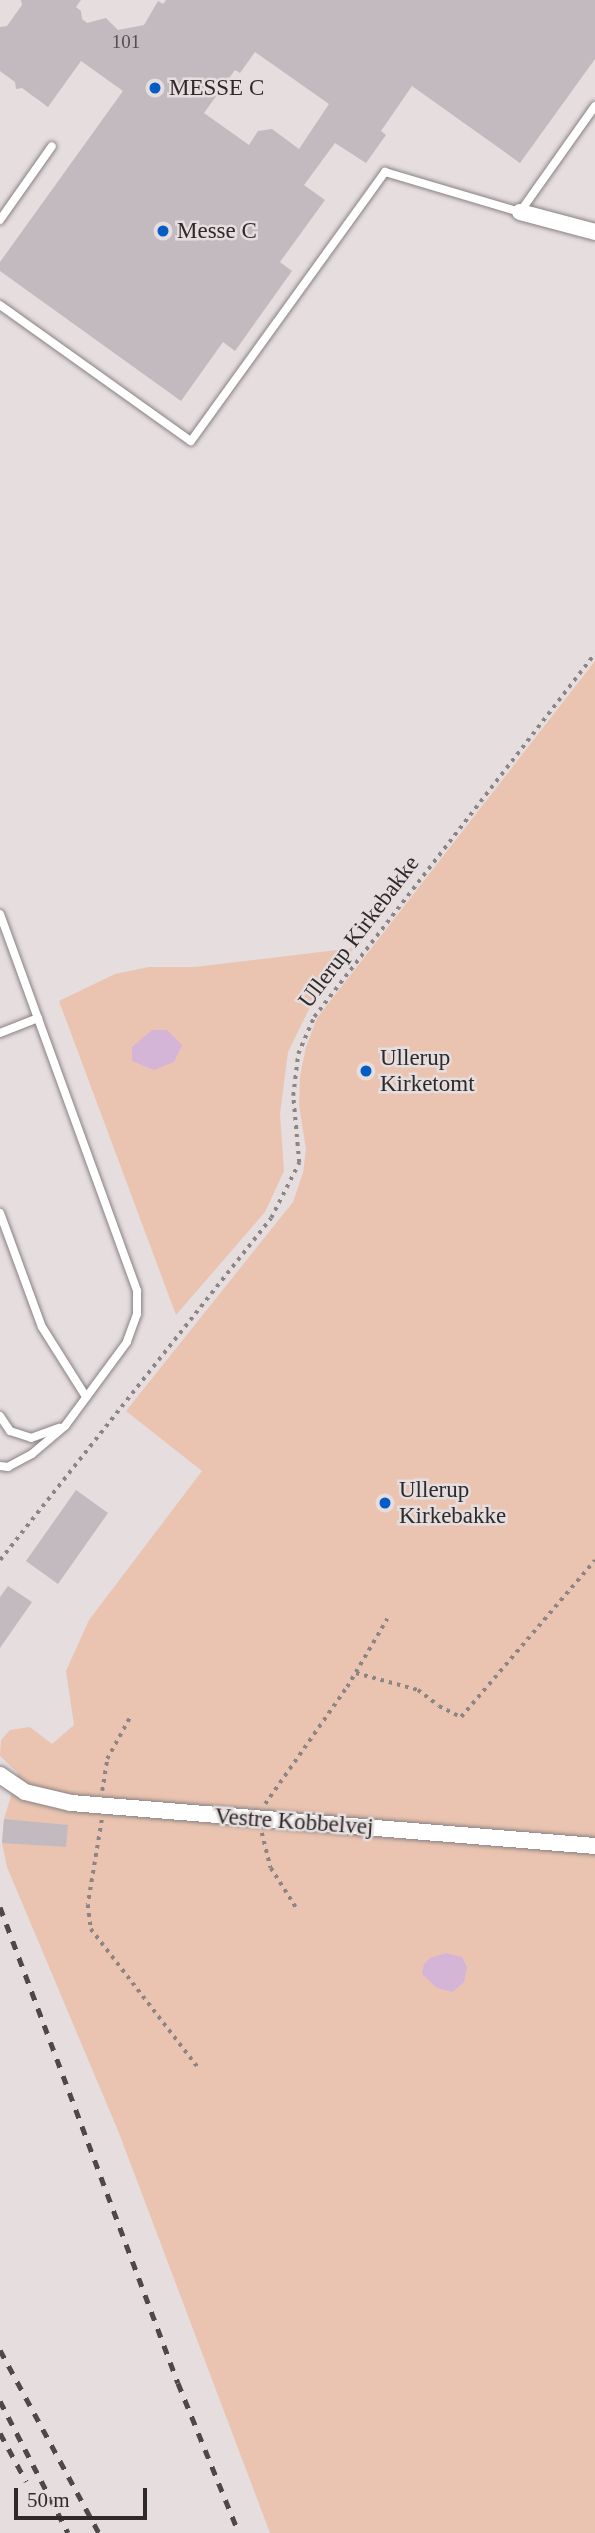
<!DOCTYPE html>
<style>
body{margin:0}
#map{position:relative;width:595px;height:2533px;overflow:hidden;background:#e5ddde;font-family:"Times New Roman",serif}
div>[style]{position:absolute}
[style*='--x']{left:calc(var(--x)*1px);top:calc(var(--y)*1px);width:calc(var(--w)*1px);rotate:calc(var(--a)*1deg)}
.green>*{inset:0;background:#eac4b0}
.water>*{inset:0;background:#d4b5d8}
.building>*{inset:0;background:#c2babe}
.path>*{height:3.5px;margin-top:-1.75px;transform-origin:0;background:repeating-linear-gradient(90deg,#8b8586 0 3.5px,transparent 0 8.5px)}
.roads{filter:drop-shadow(0 0 2px #898183) drop-shadow(0 0 2px #898183)}
.lane>*{height:8px;margin:-4px;padding:0 4px;transform-origin:4px;border-radius:4px;background:#fff}
.street>*{height:16px;margin:-8px;padding:0 8px;transform-origin:8px;border-radius:8px;background:#fff}
.rail>*{height:5px;margin-top:-2.5px;transform-origin:0;background:repeating-linear-gradient(90deg,#4d494a 0 9px,transparent 0 18px)}
.dots>*{width:19px;height:19px;translate:-50% -50%;box-sizing:border-box;border:4px solid #e5ddde;border-radius:50%}
span{translate:-50% -50%;white-space:nowrap;text-align:center;line-height:1.15;-webkit-text-stroke:5px #e5ddde;paint-order:stroke}
.number-label{font-size:19px;color:#534e50}
.number-label span{-webkit-text-stroke-width:0}
.poi-label{font-size:23px;color:#2e2a2b}
.left{translate:0 -50%;text-align:left}
.street-label{font-size:23px;color:#2e2a2b}
.scale{position:absolute;left:14px;top:2488px;width:133px;height:32px;box-sizing:border-box;border:4px solid #2e2a2b;border-top:0;padding-left:9px;font-size:21px;line-height:24px;white-space:nowrap;color:#2e2a2b;-webkit-text-stroke:5px #e5ddde;paint-order:stroke}
</style>
<div id="map">
<div class="green">
<i style="clip-path:polygon(595px 661px,595px 2533px,270px 2533px,119px 2133px,7px 1867px,2px 1843px,4px 1819px,18px 1773px,0 1756px,1px 1740px,10px 1730px,30px 1727px,52px 1744px,74px 1725px,66px 1671px,89px 1620px,202px 1471px,126px 1411px,293px 1202px,303px 1173px,306px 1149px,299px 1105px,300px 1076px,306px 1047px,317px 1018px)"></i>
<i style="clip-path:polygon(354px 948px,312px 1003px,288px 1052px,280px 1114px,284px 1171px,265px 1212px,176px 1315px,59px 1001px,115px 974px,149px 967px,194px 967px)"></i>
</div>
<div class="water">
<i style="clip-path:polygon(152px 1030px,167px 1030px,182px 1045px,174px 1062px,154px 1070px,132px 1061px,132px 1047px)"></i>
<i style="clip-path:polygon(446px 1953px,462px 1957px,467px 1967px,464px 1982px,453px 1992px,437px 1988px,422px 1974px,424px 1964px,430px 1958px)"></i>
</div>
<div class="building">
<i style="clip-path:polygon(evenodd,21px 0,81px 0,76px 7px,81px 11px,82px 19px,87px 23px,106px 18px,118px 30px,144px 25px,158px 1px,163px 4px,166px 0,595px 0,595px 59px,520px 163px,412px 86px,381px 131px,386px 135px,366px 163px,335px 143px,304px 185px,325px 200px,280px 262px,292px 271px,235px 351px,223px 342px,181px 401px,0 271px,0 262px,123px 91px,81px 61px,48px 107px,22px 88px,16px 89px,15px 82px,0 71px,0 27px,7px 26px,22px 5px,21px 0,255px 52px,329px 104px,299px 149px,272px 129px,258px 131px,249px 145px,204px 113px,235px 70px,240px 73px,255px 52px)"></i>
<i style="clip-path:polygon(76px 1490px,108px 1513px,58px 1584px,26px 1561px)"></i>
<i style="clip-path:polygon(8px 1586px,32px 1602px,0 1648px,0 1597px)"></i>
<i style="clip-path:polygon(4px 1819px,68px 1825px,66px 1847px,2px 1843px)"></i>
</div>
<div class="path">
<i style="--x:0;--y:1560;--w:436;--a:-51.6"></i>
<i style="--x:271;--y:1218;--w:62;--a:-63"></i>
<i style="--x:299;--y:1163;--w:67;--a:-95.1"></i>
<i style="--x:293;--y:1096;--w:42;--a:-83.2"></i>
<i style="--x:298;--y:1054;--w:40;--a:-66.6"></i>
<i style="--x:314;--y:1017;--w:459;--a:-52.3"></i>
<i style="--x:356;--y:1673;--w:64;--a:15.3"></i>
<i style="--x:418;--y:1690;--w:26;--a:37"></i>
<i style="--x:439;--y:1706;--w:25;--a:27"></i>
<i style="--x:461;--y:1717;--w:206;--a:-49.5"></i>
<i style="--x:102;--y:1791;--w:32;--a:-81"></i>
<i style="--x:107;--y:1759;--w:46;--a:-61.2"></i>
<i style="--x:265;--y:1804;--w:143;--a:-55"></i>
<i style="--x:347;--y:1687;--w:79;--a:-59.5"></i>
<i style="--x:102;--y:1820;--w:86;--a:99.4"></i>
<i style="--x:88;--y:1905;--w:24;--a:83"></i>
<i style="--x:91;--y:1929;--w:178;--a:52.3"></i>
<i style="--x:262;--y:1833;--w:36;--a:76"></i>
<i style="--x:271;--y:1868;--w:49;--a:57.6"></i>
</div>
<div class="roads">
<div class="lane">
<i style="--x:0;--y:220;--w:90;--a:-54.9"></i>
<i style="--x:0;--y:305;--w:234;--a:35.5"></i>
<i style="--x:191;--y:441;--w:332;--a:-54.2"></i>
<i style="--x:385;--y:172;--w:141;--a:16.5"></i>
<i style="--x:520;--y:212;--w:130;--a:-54.7"></i>
<i style="--x:0;--y:914;--w:401;--a:70"></i>
<i style="--x:137;--y:1291;--w:23;--a:90"></i>
<i style="--x:137;--y:1314;--w:30;--a:110"></i>
<i style="--x:127;--y:1342;--w:104;--a:126.4"></i>
<i style="--x:65;--y:1426;--w:43;--a:139.7"></i>
<i style="--x:32;--y:1454;--w:27;--a:152"></i>
<i style="--x:8;--y:1467;--w:8;--a:-173"></i>
<i style="--x:0;--y:1033;--w:41;--a:-21.5"></i>
<i style="--x:0;--y:1213;--w:121;--a:69.8"></i>
<i style="--x:42;--y:1327;--w:83;--a:57.8"></i>
<i style="--x:0;--y:1416;--w:18;--a:56"></i>
<i style="--x:10;--y:1431;--w:22;--a:18"></i>
<i style="--x:31;--y:1438;--w:30;--a:-20"></i>
</div>
<div class="street">
<i style="--x:520;--y:212;--w:78;--a:14.9"></i>
<i style="--x:0;--y:1775;--w:30;--a:34"></i>
<i style="--x:25;--y:1792;--w:47;--a:13.4"></i>
<i style="--x:71;--y:1803;--w:526;--a:4.69"></i>
</div>
</div>
<div class="rail">
<i style="--x:0;--y:1907;--w:508;--a:69.5"></i>
<i style="--x:178;--y:2383;--w:162;--a:67.9"></i>
<i style="--x:0;--y:2350;--w:208;--a:61.6"></i>
<i style="--x:0;--y:2401;--w:148;--a:62.7"></i>
<i style="--x:0;--y:2433;--w:55;--a:61.6"></i>
</div>
<div class="dots">
<i style="left:155px;top:88px;background:#055cc5"></i>
<i style="left:163px;top:231px;background:#055cc5"></i>
<i style="left:366px;top:1071px;background:#055cc5"></i>
<i style="left:385px;top:1503px;background:#055cc5"></i>
</div>
<div class="number-label">
<span style="left:126px;top:42px">101</span>
</div>
<div class="poi-label">
<span class="left" style="left:169px;top:88px">MESSE C</span>
<span class="left" style="left:177px;top:231px">Messe C</span>
<span class="left" style="left:380px;top:1071px">Ullerup<br>Kirketomt</span>
<span class="left" style="left:399px;top:1503px">Ullerup<br>Kirkebakke</span>
</div>
<div class="street-label">
<span style="left:359px;top:932px;rotate:-53deg">Ullerup Kirkebakke</span>
<span style="left:294px;top:1822px;rotate:4deg">Vestre Kobbelvej</span>
</div>
<div class="scale">50 m</div>
</div>
